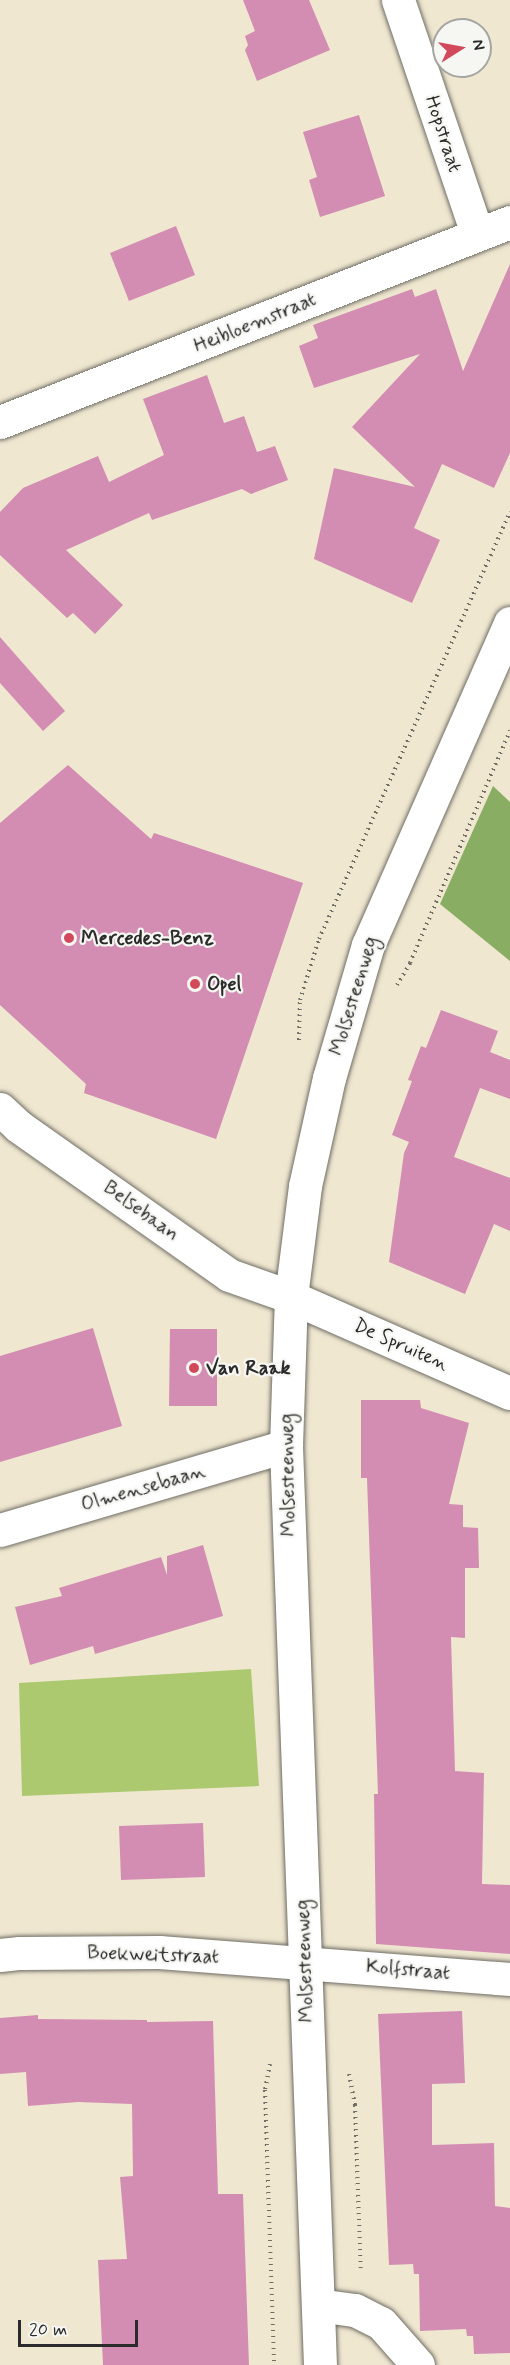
<!DOCTYPE html>
<style>
body{margin:0}
#map{position:relative;width:510px;height:2365px;overflow:hidden;background:#efe7d0;font-family:Mynerve,sans-serif}
div>[style]{position:absolute}
[style*='--x']{left:calc(var(--x)*1px);top:calc(var(--y)*1px);width:calc(var(--w)*1px);rotate:calc(var(--a)*1deg)}
.green>*{inset:0;background:#acc96f}
.forest>*{inset:0;background:#89ad62}
.building>*{inset:0;background:#d38db2}
.path>*{height:4px;margin-top:-2px;transform-origin:0;background:repeating-linear-gradient(90deg,#706d65 0 1.5px,transparent 0 6px)}
.roads{filter:drop-shadow(0 0 2px #706d65) drop-shadow(0 0 2px #706d65)}
.minor>*{height:33px;margin:-16.5px;padding:0 16.5px;transform-origin:16.5px;border-radius:16.5px;background:#fff}
.tertiary>*{height:33px;margin:-16.5px;padding:0 16.5px;transform-origin:16.5px;border-radius:16.5px;background:#fff}
.primary>*{height:33px;margin:-16.5px;padding:0 16.5px;transform-origin:16.5px;border-radius:16.5px;background:#fff}
.dots>*{width:16px;height:16px;translate:-50% -50%;box-sizing:border-box;border:3px solid #f6f6f2;border-radius:50%}
span{translate:-50% -50%;white-space:nowrap;text-align:center;line-height:1.15;-webkit-text-stroke:4.5px #f6f6f2;paint-order:stroke}
.street-label{font-size:20px;color:#2b2b2b}
.poi-label{font-size:20px;color:#2b2b2b;font-weight:700}
.left{translate:0 -50%;text-align:left}
.north{position:absolute;left:432px;top:18px;width:60px;height:60px;box-sizing:border-box;background:#f6f6f2;border:2px solid #a5a5a2;border-radius:50%;rotate:79deg;font-size:16px;font-weight:700;line-height:24px;text-align:center;color:#2b2b2b}
.north::after{content:'';display:block;margin:auto;width:21px;height:27px;background:#d1495b;clip-path:polygon(50% 0,100% 100%,50% 72%,0 100%)}
.scale{position:absolute;left:18px;top:2320px;width:120px;height:27px;box-sizing:border-box;border:3px solid #2b2b2b;border-top:0;padding-left:8px;font-size:18px;line-height:21px;white-space:nowrap;color:#2b2b2b;-webkit-text-stroke:4px #f6f6f2;paint-order:stroke}
</style>
<div id="map">
<div class="green">
<i style="clip-path:polygon(251px 1669px,259px 1786px,22px 1796px,19px 1683px)"></i>
</div>
<div class="forest">
<i style="clip-path:polygon(493px 786px,510px 802px,510px 961px,440px 904px)"></i>
</div>
<div class="building">
<i style="clip-path:polygon(243px 0,309px 0,330px 50px,257px 81px,245px 50px,248px 45px,245px 36px,255px 31px)"></i>
<i style="clip-path:polygon(359px 115px,385px 196px,320px 217px,309px 180px,317px 177px,303px 132px)"></i>
<i style="clip-path:polygon(176px 226px,195px 275px,129px 301px,110px 253px)"></i>
<i style="clip-path:polygon(510px 264px,510px 453px,494px 488px,442px 464px,414px 528px,440px 540px,412px 603px,314px 559px,334px 468px,415px 487px,352px 427px,420px 354px,314px 388px,299px 346px,318px 338px,313px 325px,412px 289px,415px 297px,436px 289px,463px 371px)"></i>
<i style="clip-path:polygon(207px 375px,224px 423px,244px 416px,257px 452px,275px 446px,288px 480px,251px 494px,242px 489px,152px 520px,149px 513px,66px 550px,123px 605px,95px 634px,73px 613px,67px 618px,0 555px,0 512px,23px 488px,98px 456px,109px 482px,164px 455px,143px 399px)"></i>
<i style="clip-path:polygon(0 637px,65px 711px,43px 731px,0 683px)"></i>
<i style="clip-path:polygon(68px 765px,151px 839px,154px 833px,303px 883px,216px 1139px,84px 1093px,86px 1084px,0 1005px,0 823px)"></i>
<i style="clip-path:polygon(441px 1010px,498px 1031px,490px 1052px,510px 1060px,510px 1099px,480px 1088px,454px 1157px,510px 1178px,510px 1231px,494px 1224px,465px 1294px,389px 1262px,404px 1153px,409px 1142px,392px 1135px,412px 1081px,408px 1080px,421px 1046px,426px 1048px)"></i>
<i style="clip-path:polygon(93px 1328px,122px 1426px,0 1462px,0 1356px)"></i>
<i style="clip-path:polygon(170px 1329px,217px 1329px,217px 1406px,169px 1406px)"></i>
<i style="clip-path:polygon(361px 1400px,420px 1400px,421px 1408px,469px 1423px,449px 1504px,463px 1505px,463px 1527px,478px 1528px,479px 1568px,465px 1568px,465px 1638px,451px 1637px,455px 1771px,484px 1773px,482px 1884px,510px 1885px,510px 1954px,376px 1944px,374px 1794px,378px 1794px,367px 1478px,361px 1478px)"></i>
<i style="clip-path:polygon(203px 1545px,223px 1616px,95px 1654px,93px 1646px,30px 1665px,15px 1607px,62px 1596px,59px 1588px,161px 1557px,167px 1575px,167px 1556px)"></i>
<i style="clip-path:polygon(203px 1823px,205px 1877px,121px 1880px,119px 1826px)"></i>
<i style="clip-path:polygon(462px 2011px,465px 2083px,432px 2084px,432px 2145px,494px 2143px,495px 2206px,510px 2208px,510px 2353px,474px 2354px,473px 2336px,467px 2336px,466px 2329px,420px 2331px,419px 2274px,414px 2274px,413px 2264px,389px 2265px,378px 2014px)"></i>
<i style="clip-path:polygon(38px 2015px,38px 2019px,147px 2020px,147px 2022px,213px 2021px,218px 2194px,243px 2194px,249px 2365px,103px 2365px,98px 2260px,127px 2259px,120px 2177px,133px 2176px,132px 2104px,78px 2102px,28px 2106px,26px 2072px,0 2074px,0 2018px)"></i>
</div>
<div class="path">
<i style="--x:397;--y:985;--w:26;--a:-59"></i>
<i style="--x:410;--y:963;--w:253;--a:-66.7"></i>
<i style="--x:299;--y:1040;--w:40;--a:-88.6"></i>
<i style="--x:300;--y:1000;--w:64;--a:-72.7"></i>
<i style="--x:319;--y:939;--w:468;--a:-65.9"></i>
<i style="--x:270;--y:2064;--w:26;--a:101"></i>
<i style="--x:265;--y:2090;--w:275;--a:88.1"></i>
<i style="--x:349;--y:2074;--w:32;--a:79"></i>
<i style="--x:355;--y:2105;--w:168;--a:88"></i>
</div>
<div class="roads">
<div class="minor">
<i style="--x:398;--y:0;--w:247;--a:71.3"></i>
<i style="--x:0;--y:422;--w:548;--a:-21.41"></i>
<i style="--x:0;--y:1109;--w:25;--a:43"></i>
<i style="--x:18;--y:1126;--w:258;--a:35.2"></i>
<i style="--x:229;--y:1275;--w:66;--a:19.5"></i>
<i style="--x:291;--y:1297;--w:239;--a:23.7"></i>
<i style="--x:0;--y:1955;--w:20;--a:-6"></i>
<i style="--x:20;--y:1953;--w:139;--a:-0.4"></i>
<i style="--x:159;--y:1952;--w:352;--a:4.4"></i>
<i style="--x:318;--y:2305;--w:37;--a:8"></i>
<i style="--x:355;--y:2310;--w:29;--a:27"></i>
<i style="--x:381;--y:2323;--w:56;--a:48.6"></i>
</div>
<div class="tertiary">
<i style="--x:0;--y:1530;--w:298;--a:-16.4"></i>
</div>
<div class="primary">
<i style="--x:320;--y:2365;--w:920;--a:-92.12"></i>
<i style="--x:286;--y:1446;--w:149;--a:-88.1"></i>
<i style="--x:291;--y:1297;--w:112;--a:-82.8"></i>
<i style="--x:305;--y:1186;--w:111;--a:-77.5"></i>
<i style="--x:329;--y:1078;--w:139;--a:-73.7"></i>
<i style="--x:368;--y:945;--w:352;--a:-66.2"></i>
</div>
</div>
<div class="dots">
<i style="left:69px;top:938px;background:#d1495b"></i>
<i style="left:195px;top:984px;background:#d1495b"></i>
<i style="left:194px;top:1368px;background:#d1495b"></i>
</div>
<div class="street-label">
<span style="left:443px;top:134px;rotate:72deg">Hopstraat</span>
<span style="left:255px;top:323px;rotate:-22deg">Heibloemstraat</span>
<span style="left:354px;top:996px;rotate:-73deg">Molsesteenweg</span>
<span style="left:141px;top:1211px;rotate:36deg">Belsebaan</span>
<span style="left:401px;top:1345px;rotate:24deg">De Spruiten</span>
<span style="left:288px;top:1475px;rotate:-91deg">Molsesteenweg</span>
<span style="left:143px;top:1488px;rotate:-16deg">Olmensebaan</span>
<span style="left:153px;top:1955px;rotate:2deg">Boekweitstraat</span>
<span style="left:305px;top:1961px;rotate:-92deg">Molsesteenweg</span>
<span style="left:408px;top:1970px;rotate:5deg">Kolfstraat</span>
</div>
<div class="poi-label">
<span class="left" style="left:81px;top:938px">Mercedes-Benz</span>
<span class="left" style="left:207px;top:984px">Opel</span>
<span class="left" style="left:206px;top:1368px">Van Raak</span>
</div>
<div class="north">N</div>
<div class="scale">20 m</div>
</div>
